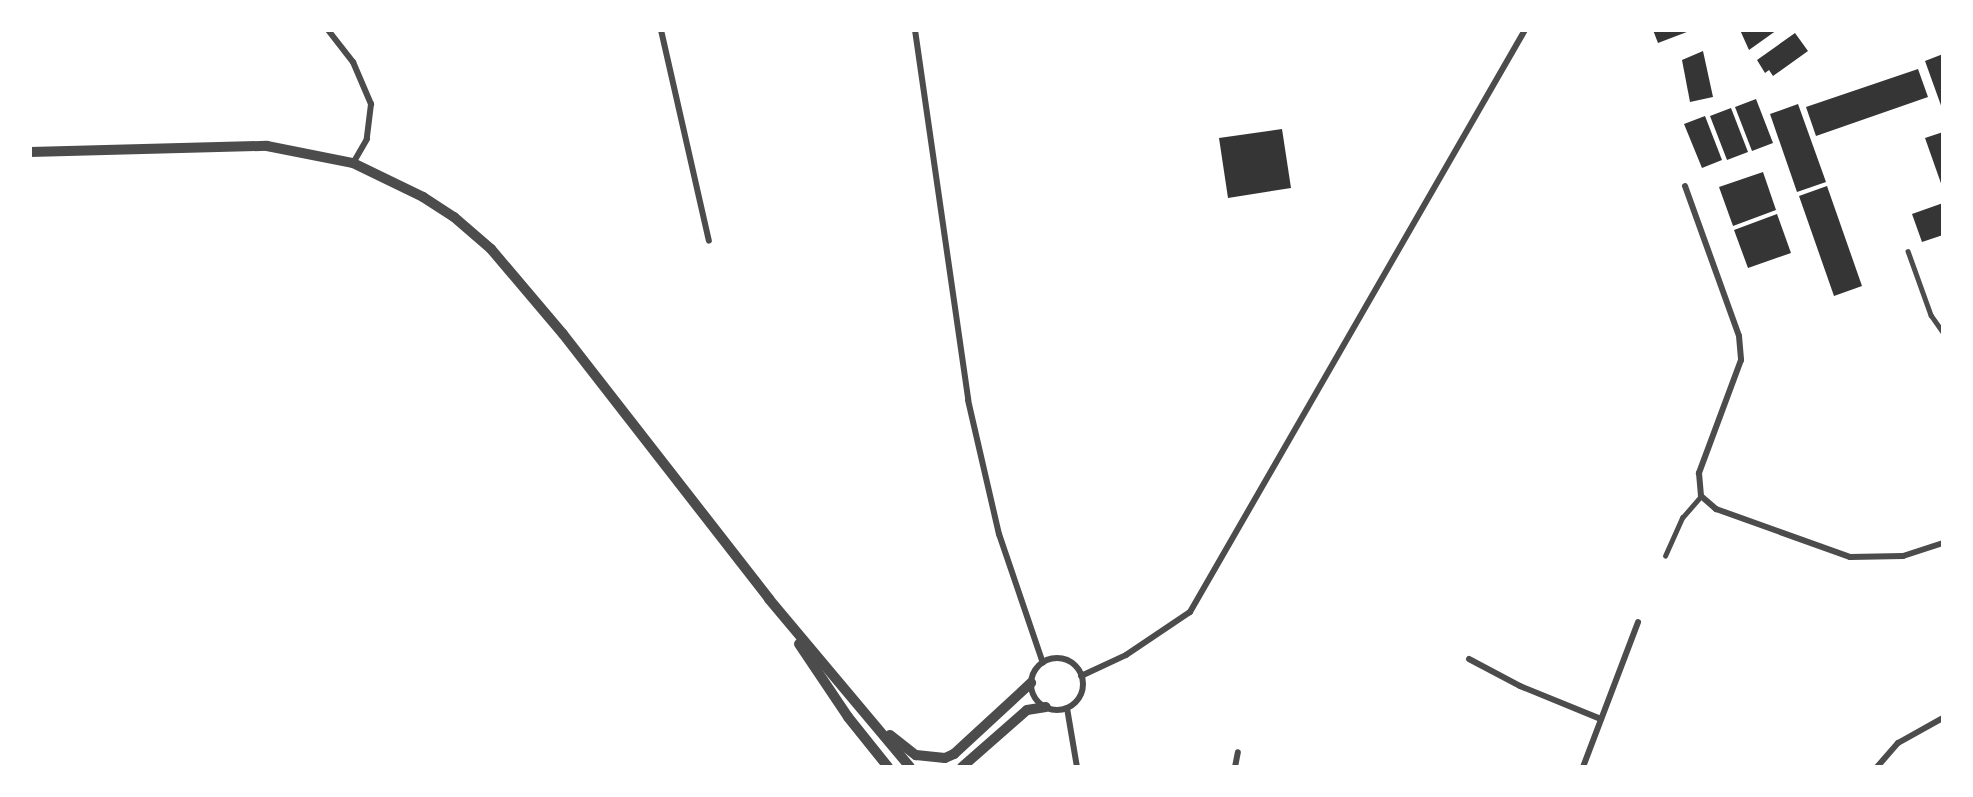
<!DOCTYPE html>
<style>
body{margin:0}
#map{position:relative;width:1973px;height:797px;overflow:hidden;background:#fff;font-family:"DejaVu Sans",sans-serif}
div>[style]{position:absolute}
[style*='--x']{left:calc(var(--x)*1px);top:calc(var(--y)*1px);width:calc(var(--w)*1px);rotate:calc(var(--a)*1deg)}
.building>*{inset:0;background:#353535}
.service>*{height:4.5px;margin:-2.25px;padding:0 2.25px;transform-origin:2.25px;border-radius:2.25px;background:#4c4c4c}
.minor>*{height:6px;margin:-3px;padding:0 3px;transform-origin:3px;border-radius:3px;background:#4c4c4c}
.minor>.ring{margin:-3px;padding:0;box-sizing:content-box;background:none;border:6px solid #4c4c4c;border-radius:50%}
.tertiary>*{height:10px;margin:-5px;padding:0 5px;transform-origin:5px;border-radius:5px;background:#4c4c4c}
span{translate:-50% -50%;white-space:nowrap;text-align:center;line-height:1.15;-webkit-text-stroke:4.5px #fff;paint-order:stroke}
.frame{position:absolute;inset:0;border:32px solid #fff;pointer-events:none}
</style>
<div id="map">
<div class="building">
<i style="clip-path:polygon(1653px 30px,1692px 30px,1658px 43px)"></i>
<i style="clip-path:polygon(1740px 30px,1777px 30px,1749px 50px)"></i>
<i style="clip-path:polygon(1795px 33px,1808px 51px,1773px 76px,1769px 70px,1765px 73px,1757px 60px)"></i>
<i style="clip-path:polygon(1703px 51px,1713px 97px,1690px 102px,1682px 60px)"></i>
<i style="clip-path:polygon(1943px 54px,1943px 111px,1925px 61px)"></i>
<i style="clip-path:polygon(1918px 69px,1928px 97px,1816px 136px,1806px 107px)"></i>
<i style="clip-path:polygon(1756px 99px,1773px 143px,1752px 151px,1735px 107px)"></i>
<i style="clip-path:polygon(1798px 104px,1826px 182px,1797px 192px,1770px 114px)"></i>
<i style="clip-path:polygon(1731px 108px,1748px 152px,1727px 160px,1710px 116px)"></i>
<i style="clip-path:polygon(1705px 116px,1722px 160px,1702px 168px,1684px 124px)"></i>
<i style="clip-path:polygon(1282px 129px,1291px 188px,1228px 198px,1219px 138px)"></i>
<i style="clip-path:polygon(1943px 132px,1943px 189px,1925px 138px)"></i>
<i style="clip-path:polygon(1763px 172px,1776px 210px,1733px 226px,1719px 187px)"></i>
<i style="clip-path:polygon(1827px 186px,1862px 286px,1834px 296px,1799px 196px)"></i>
<i style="clip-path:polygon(1943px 203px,1943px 235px,1922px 242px,1912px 214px)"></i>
<i style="clip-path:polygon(1777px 214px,1791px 253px,1748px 268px,1734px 230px)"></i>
</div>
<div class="service">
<i style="--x:1908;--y:251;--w:68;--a:70.2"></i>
<i style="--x:1931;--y:315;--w:21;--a:55"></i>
<i style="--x:1665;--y:556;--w:42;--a:-65.9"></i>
<i style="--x:1682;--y:518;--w:29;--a:-49"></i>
</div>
<div class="minor">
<i style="--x:328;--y:30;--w:41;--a:52"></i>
<i style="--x:353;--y:62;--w:46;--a:66.8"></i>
<i style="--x:371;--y:104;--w:35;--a:97"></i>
<i style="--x:367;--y:139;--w:28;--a:120"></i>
<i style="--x:661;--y:30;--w:216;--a:77.2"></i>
<i style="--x:915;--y:30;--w:374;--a:81.8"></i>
<i style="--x:968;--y:400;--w:138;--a:77"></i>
<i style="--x:999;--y:534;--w:136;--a:71.2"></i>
<i style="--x:1685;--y:186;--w:159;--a:70.2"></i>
<i style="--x:1739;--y:336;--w:24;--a:85"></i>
<i style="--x:1741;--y:360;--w:121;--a:110.4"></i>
<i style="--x:1699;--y:473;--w:23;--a:85"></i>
<i style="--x:1701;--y:496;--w:20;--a:41"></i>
<i style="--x:1716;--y:509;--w:142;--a:19.7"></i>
<i style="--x:1850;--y:557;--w:53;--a:-1.1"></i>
<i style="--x:1903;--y:556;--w:42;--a:-18"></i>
<i class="ring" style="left:1031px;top:658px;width:46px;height:46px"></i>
<i style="--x:1469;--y:659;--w:58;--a:27.9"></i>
<i style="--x:1520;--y:686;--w:87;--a:22.2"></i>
<i style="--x:1081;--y:676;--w:50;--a:-25"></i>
<i style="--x:1126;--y:655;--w:77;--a:-33.9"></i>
<i style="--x:1190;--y:612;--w:672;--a:-60.08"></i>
<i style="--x:1067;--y:708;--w:60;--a:80.4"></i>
<i style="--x:1235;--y:767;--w:15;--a:-79"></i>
<i style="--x:1583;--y:767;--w:155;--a:-69.2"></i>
<i style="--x:1877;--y:767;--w:32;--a:-49"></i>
<i style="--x:1898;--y:743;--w:51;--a:-29.1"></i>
</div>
<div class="tertiary">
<i style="--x:30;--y:152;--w:237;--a:-1.5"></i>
<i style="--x:267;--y:146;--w:88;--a:11.2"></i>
<i style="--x:353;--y:163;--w:78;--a:25.9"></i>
<i style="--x:423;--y:197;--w:37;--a:33"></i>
<i style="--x:454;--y:217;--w:49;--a:40.9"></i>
<i style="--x:491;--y:249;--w:111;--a:49.7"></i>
<i style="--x:563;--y:334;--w:336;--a:52.1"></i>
<i style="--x:769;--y:599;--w:219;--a:50"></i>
<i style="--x:799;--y:644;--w:88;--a:56.1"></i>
<i style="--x:848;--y:717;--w:64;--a:51.3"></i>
<i style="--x:890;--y:735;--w:33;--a:38"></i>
<i style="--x:916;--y:755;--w:29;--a:6"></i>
<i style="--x:945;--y:758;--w:10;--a:-24"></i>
<i style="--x:954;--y:754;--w:105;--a:-42.7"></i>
<i style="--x:962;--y:767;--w:86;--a:-41.2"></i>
<i style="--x:1027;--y:710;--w:19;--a:-9"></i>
</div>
<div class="frame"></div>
</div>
